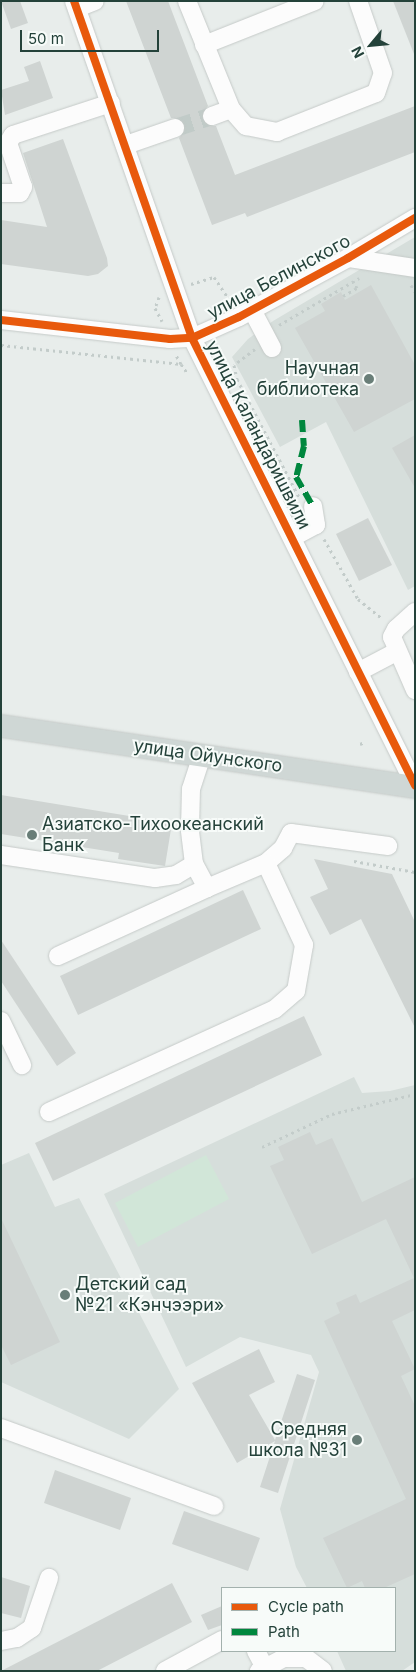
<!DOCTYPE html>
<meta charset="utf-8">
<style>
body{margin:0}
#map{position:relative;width:416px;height:1672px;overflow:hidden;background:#e8edeb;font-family:Inter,sans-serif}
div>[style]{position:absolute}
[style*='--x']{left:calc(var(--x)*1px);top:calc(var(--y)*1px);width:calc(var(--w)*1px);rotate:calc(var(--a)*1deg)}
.built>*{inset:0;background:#d6dedb}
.green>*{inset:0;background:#d1e6d8}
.building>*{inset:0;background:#cfd4d2}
.minor-tunnel>*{height:18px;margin-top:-9px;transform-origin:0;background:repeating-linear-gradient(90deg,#c1cbc8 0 18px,transparent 0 27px)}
.path>*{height:3px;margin-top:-1.5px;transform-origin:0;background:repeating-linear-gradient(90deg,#c3ccca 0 2.5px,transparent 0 6.5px)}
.roads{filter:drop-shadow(0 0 1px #c5cac8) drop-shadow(0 0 1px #c5cac8)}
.minor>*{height:18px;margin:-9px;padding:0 9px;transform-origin:9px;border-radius:9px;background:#fcfcfc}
.major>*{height:22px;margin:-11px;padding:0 11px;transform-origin:11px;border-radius:11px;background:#cfd7d5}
.quiet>*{height:6px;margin-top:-3px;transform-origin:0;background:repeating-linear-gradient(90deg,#00873e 0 12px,transparent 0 18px)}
.cycleway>*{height:8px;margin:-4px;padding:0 4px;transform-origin:4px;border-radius:4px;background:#e8590c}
.dots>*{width:14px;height:14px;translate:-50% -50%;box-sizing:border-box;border:2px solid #f7fbf9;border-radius:50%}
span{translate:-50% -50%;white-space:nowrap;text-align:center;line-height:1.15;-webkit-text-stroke:4px #f7fbf9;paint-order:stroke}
.street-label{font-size:18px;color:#24423a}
.poi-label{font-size:18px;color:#24423a}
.right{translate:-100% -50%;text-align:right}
.left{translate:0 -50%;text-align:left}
.frame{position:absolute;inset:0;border:2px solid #24423a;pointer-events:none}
.legend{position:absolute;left:221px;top:1587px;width:175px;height:65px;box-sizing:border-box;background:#f7fbf9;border:1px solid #a3b1ad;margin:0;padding:6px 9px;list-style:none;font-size:15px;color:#24423a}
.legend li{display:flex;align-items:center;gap:10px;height:25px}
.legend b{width:25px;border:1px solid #a3b1ad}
.north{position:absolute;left:346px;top:20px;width:50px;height:50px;-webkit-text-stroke:4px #f7fbf9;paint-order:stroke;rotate:242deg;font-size:14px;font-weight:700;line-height:20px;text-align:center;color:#24423a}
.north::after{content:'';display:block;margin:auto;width:18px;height:22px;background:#24423a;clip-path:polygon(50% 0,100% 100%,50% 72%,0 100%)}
.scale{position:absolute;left:20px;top:30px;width:139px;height:22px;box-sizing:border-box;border:2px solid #24423a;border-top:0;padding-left:6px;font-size:15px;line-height:18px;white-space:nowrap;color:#24423a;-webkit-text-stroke:4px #f7fbf9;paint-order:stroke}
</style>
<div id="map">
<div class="built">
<i style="clip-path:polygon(415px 237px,415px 586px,408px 590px,326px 422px,280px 447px,232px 357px,248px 339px,273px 321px)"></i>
<i style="clip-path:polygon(354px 1077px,362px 1093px,390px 1091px,415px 1085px,415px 1662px,402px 1671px,346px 1671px,337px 1651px,395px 1651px,395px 1588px,307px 1588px,296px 1567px,280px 1509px,319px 1372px,311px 1355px,240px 1337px,186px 1367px,104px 1194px)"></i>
<i style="clip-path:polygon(29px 1153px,55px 1207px,79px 1198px,179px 1389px,129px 1439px,1px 1382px,1px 1165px)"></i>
</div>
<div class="green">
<i style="clip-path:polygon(206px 1155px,229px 1199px,138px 1247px,115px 1203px)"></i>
</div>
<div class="building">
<i style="clip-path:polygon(1px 1px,20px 1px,28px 23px,11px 29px)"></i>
<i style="clip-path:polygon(126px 1px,168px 1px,208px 106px,202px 114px,202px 120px,210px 126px,216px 126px,235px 175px,415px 106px,415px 152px,247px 217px,245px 213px,212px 225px,179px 138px,185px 130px,185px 124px,177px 118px,171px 118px)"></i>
<i style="clip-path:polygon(393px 1px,415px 1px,415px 54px,414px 54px)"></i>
<i style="clip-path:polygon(40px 61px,53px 98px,5px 115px,1px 90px,29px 81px,24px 67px)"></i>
<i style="clip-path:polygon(63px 139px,107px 258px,108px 266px,98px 274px,88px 276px,1px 264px,1px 220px,47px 227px,23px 153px)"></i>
<i style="clip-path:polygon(371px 285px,415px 365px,415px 399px,354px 432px,295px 328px,325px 311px,321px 304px,341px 292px,345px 300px)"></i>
<i style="clip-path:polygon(415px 435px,415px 488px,392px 448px)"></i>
<i style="clip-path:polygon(368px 518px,392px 565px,359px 581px,336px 534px)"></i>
<i style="clip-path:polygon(1px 795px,172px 823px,165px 866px,118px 859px,119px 853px,1px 834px)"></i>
<i style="clip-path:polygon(314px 859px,392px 874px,415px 922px,415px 1028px,361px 919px,330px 935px,310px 897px,328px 889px)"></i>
<i style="clip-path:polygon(243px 890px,261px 929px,78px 1015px,60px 976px)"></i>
<i style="clip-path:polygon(1px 940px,76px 1053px,57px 1066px,1px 981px)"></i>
<i style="clip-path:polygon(304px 1016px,322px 1055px,53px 1181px,35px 1143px)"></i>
<i style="clip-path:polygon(310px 1132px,316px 1145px,332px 1138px,362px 1202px,415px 1177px,415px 1310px,392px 1321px,415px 1369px,401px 1376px,415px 1406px,415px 1574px,384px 1588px,365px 1588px,362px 1581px,347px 1588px,323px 1538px,406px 1499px,324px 1321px,340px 1313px,336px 1303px,356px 1294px,360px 1303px,414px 1278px,386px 1219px,312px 1254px,270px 1166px,284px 1160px,278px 1147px)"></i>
<i style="clip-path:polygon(1px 1218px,60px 1342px,11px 1365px,1px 1345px)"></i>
<i style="clip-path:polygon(259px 1349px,275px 1382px,249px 1395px,275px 1440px,297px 1374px,315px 1380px,278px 1493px,260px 1487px,275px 1441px,237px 1463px,192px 1383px)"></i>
<i style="clip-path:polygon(55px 1470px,131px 1498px,120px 1530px,44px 1503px)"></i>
<i style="clip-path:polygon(184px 1511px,260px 1538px,248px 1571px,172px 1544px)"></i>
<i style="clip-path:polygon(1px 1577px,30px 1586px,21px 1618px,1px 1613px)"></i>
<i style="clip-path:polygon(172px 1583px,192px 1622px,97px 1671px,1px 1671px)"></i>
<i style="clip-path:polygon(222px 1606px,222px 1625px,208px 1630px,201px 1615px)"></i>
</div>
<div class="minor-tunnel">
<i style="--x:175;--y:128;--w:39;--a:-18"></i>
</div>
<div class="path">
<i style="--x:191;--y:284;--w:24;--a:-17"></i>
<i style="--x:214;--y:277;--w:30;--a:56"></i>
<i style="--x:411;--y:285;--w:8;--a:60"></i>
<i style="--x:343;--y:296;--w:16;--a:-30"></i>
<i style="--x:357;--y:288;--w:8;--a:-120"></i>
<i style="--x:159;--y:297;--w:12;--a:110"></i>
<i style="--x:155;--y:308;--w:15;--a:62"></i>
<i style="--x:279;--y:325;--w:93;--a:-30.4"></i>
<i style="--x:1;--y:345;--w:181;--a:6"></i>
<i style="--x:181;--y:364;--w:10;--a:-119"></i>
<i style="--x:255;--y:349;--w:26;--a:143"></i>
<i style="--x:234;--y:365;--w:14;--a:78"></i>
<i style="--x:237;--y:379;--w:133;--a:62.3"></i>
<i style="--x:181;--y:364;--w:12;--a:55"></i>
<i style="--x:324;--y:539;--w:69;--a:60.5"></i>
<i style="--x:358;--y:599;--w:32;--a:39"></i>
<i style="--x:360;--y:744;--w:5;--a:-22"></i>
<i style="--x:354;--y:861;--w:62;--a:10.2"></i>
<i style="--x:262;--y:1147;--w:77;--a:-25.2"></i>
<i style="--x:332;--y:1114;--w:85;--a:-13.5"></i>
</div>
<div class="roads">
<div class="minor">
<i style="--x:74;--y:1;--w:357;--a:70.7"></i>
<i style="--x:192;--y:338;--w:500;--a:63.5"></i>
<i style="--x:187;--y:1;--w:117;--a:67.8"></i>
<i style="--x:231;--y:109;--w:23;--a:49"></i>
<i style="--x:246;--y:126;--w:32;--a:11"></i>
<i style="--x:277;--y:132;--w:106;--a:-21.5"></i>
<i style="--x:376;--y:93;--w:21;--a:-71"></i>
<i style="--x:383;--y:73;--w:76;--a:-109.1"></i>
<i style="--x:77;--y:8;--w:19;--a:-21"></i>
<i style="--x:204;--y:45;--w:119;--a:-21.6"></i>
<i style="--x:212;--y:116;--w:20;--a:-20"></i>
<i style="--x:126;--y:145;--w:52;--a:-19.1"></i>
<i style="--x:1;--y:193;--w:19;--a:0"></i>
<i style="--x:20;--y:193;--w:7;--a:-63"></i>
<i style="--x:23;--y:187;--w:46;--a:-108.8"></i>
<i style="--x:8;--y:143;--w:9;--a:-58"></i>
<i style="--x:13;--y:135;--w:103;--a:-18.1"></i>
<i style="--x:348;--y:258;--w:68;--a:8.5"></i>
<i style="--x:252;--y:310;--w:43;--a:62.2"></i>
<i style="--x:1;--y:320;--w:170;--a:6.4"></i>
<i style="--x:170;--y:339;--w:22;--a:-3"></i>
<i style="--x:192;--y:338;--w:51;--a:-24.1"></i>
<i style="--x:239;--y:317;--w:124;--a:-28.4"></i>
<i style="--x:348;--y:258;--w:78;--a:-30.8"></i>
<i style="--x:293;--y:537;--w:26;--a:-28"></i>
<i style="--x:316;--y:525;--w:19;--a:-99"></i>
<i style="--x:415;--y:612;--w:25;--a:138"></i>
<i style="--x:396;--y:629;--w:9;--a:117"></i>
<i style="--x:392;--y:637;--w:58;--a:66.5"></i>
<i style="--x:358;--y:672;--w:43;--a:-27.8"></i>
<i style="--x:1;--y:855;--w:156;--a:8.5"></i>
<i style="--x:155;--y:878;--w:21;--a:-8"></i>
<i style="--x:176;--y:875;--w:21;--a:-31"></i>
<i style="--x:266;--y:863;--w:23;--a:-41"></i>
<i style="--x:283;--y:848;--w:17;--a:-62"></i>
<i style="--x:291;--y:833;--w:98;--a:7.6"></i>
<i style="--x:58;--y:956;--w:164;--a:-24.5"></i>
<i style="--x:207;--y:888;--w:27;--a:-118"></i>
<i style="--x:194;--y:864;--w:35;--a:-97"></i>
<i style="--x:190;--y:829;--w:40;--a:-88.6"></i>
<i style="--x:191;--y:789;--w:36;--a:-72"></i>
<i style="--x:1;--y:1021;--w:49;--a:64.5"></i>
<i style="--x:49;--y:1112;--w:248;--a:-24.5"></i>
<i style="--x:275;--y:1009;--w:28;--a:-41"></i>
<i style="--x:296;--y:991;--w:47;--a:-80.1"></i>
<i style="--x:304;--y:945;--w:90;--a:-114.9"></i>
<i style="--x:266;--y:863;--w:64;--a:157"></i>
<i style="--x:1;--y:1428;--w:227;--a:20.1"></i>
<i style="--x:1;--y:1641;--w:16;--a:-11"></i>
<i style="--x:17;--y:1638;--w:18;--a:-34"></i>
<i style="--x:32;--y:1628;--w:53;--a:-71.2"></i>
<i style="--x:256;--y:1651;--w:19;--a:62"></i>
<i style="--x:265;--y:1668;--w:7;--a:153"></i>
<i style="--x:265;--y:1668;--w:21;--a:-28"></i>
<i style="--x:284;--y:1658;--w:22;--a:0"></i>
<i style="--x:306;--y:1658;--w:21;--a:37"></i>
<i style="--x:165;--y:1671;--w:65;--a:-28.5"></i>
</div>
<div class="major">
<i style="--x:1;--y:726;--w:418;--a:8.4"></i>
</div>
</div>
<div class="quiet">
<i style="--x:302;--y:420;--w:26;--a:86"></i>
<i style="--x:304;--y:446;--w:32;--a:104"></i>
<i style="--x:296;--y:477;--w:34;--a:60"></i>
</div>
<div class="cycleway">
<i style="--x:74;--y:1;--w:357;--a:70.7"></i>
<i style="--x:192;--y:338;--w:500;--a:63.5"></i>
<i style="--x:1;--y:320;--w:170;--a:6.4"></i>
<i style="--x:170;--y:339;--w:22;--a:-3"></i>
<i style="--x:192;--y:338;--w:51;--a:-24.1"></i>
<i style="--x:239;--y:317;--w:124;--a:-28.4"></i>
<i style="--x:348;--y:258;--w:78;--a:-30.8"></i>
</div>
<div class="dots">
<i style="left:369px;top:379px;background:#697e78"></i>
<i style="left:32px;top:835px;background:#697e78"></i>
<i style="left:65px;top:1295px;background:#697e78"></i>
<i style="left:357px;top:1440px;background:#697e78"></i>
</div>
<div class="street-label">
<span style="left:279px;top:277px;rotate:-28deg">улица Белинского</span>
<span style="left:258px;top:435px;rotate:63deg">улица Каландаришвили</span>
<span style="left:208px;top:756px;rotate:8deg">улица Ойунского</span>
</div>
<div class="poi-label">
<span class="right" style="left:359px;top:379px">Научная<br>библиотека</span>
<span class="left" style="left:42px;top:835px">Азиатско-Тихоокеанский<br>Банк</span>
<span class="left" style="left:75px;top:1295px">Детский сад<br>№21 «Кэнчээри»</span>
<span class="right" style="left:347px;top:1440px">Средняя<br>школа №31</span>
</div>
<div class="frame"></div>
<ul class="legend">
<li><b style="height:6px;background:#e8590c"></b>Cycle path</li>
<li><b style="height:6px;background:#00873e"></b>Path</li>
</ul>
<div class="north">N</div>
<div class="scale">50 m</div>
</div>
